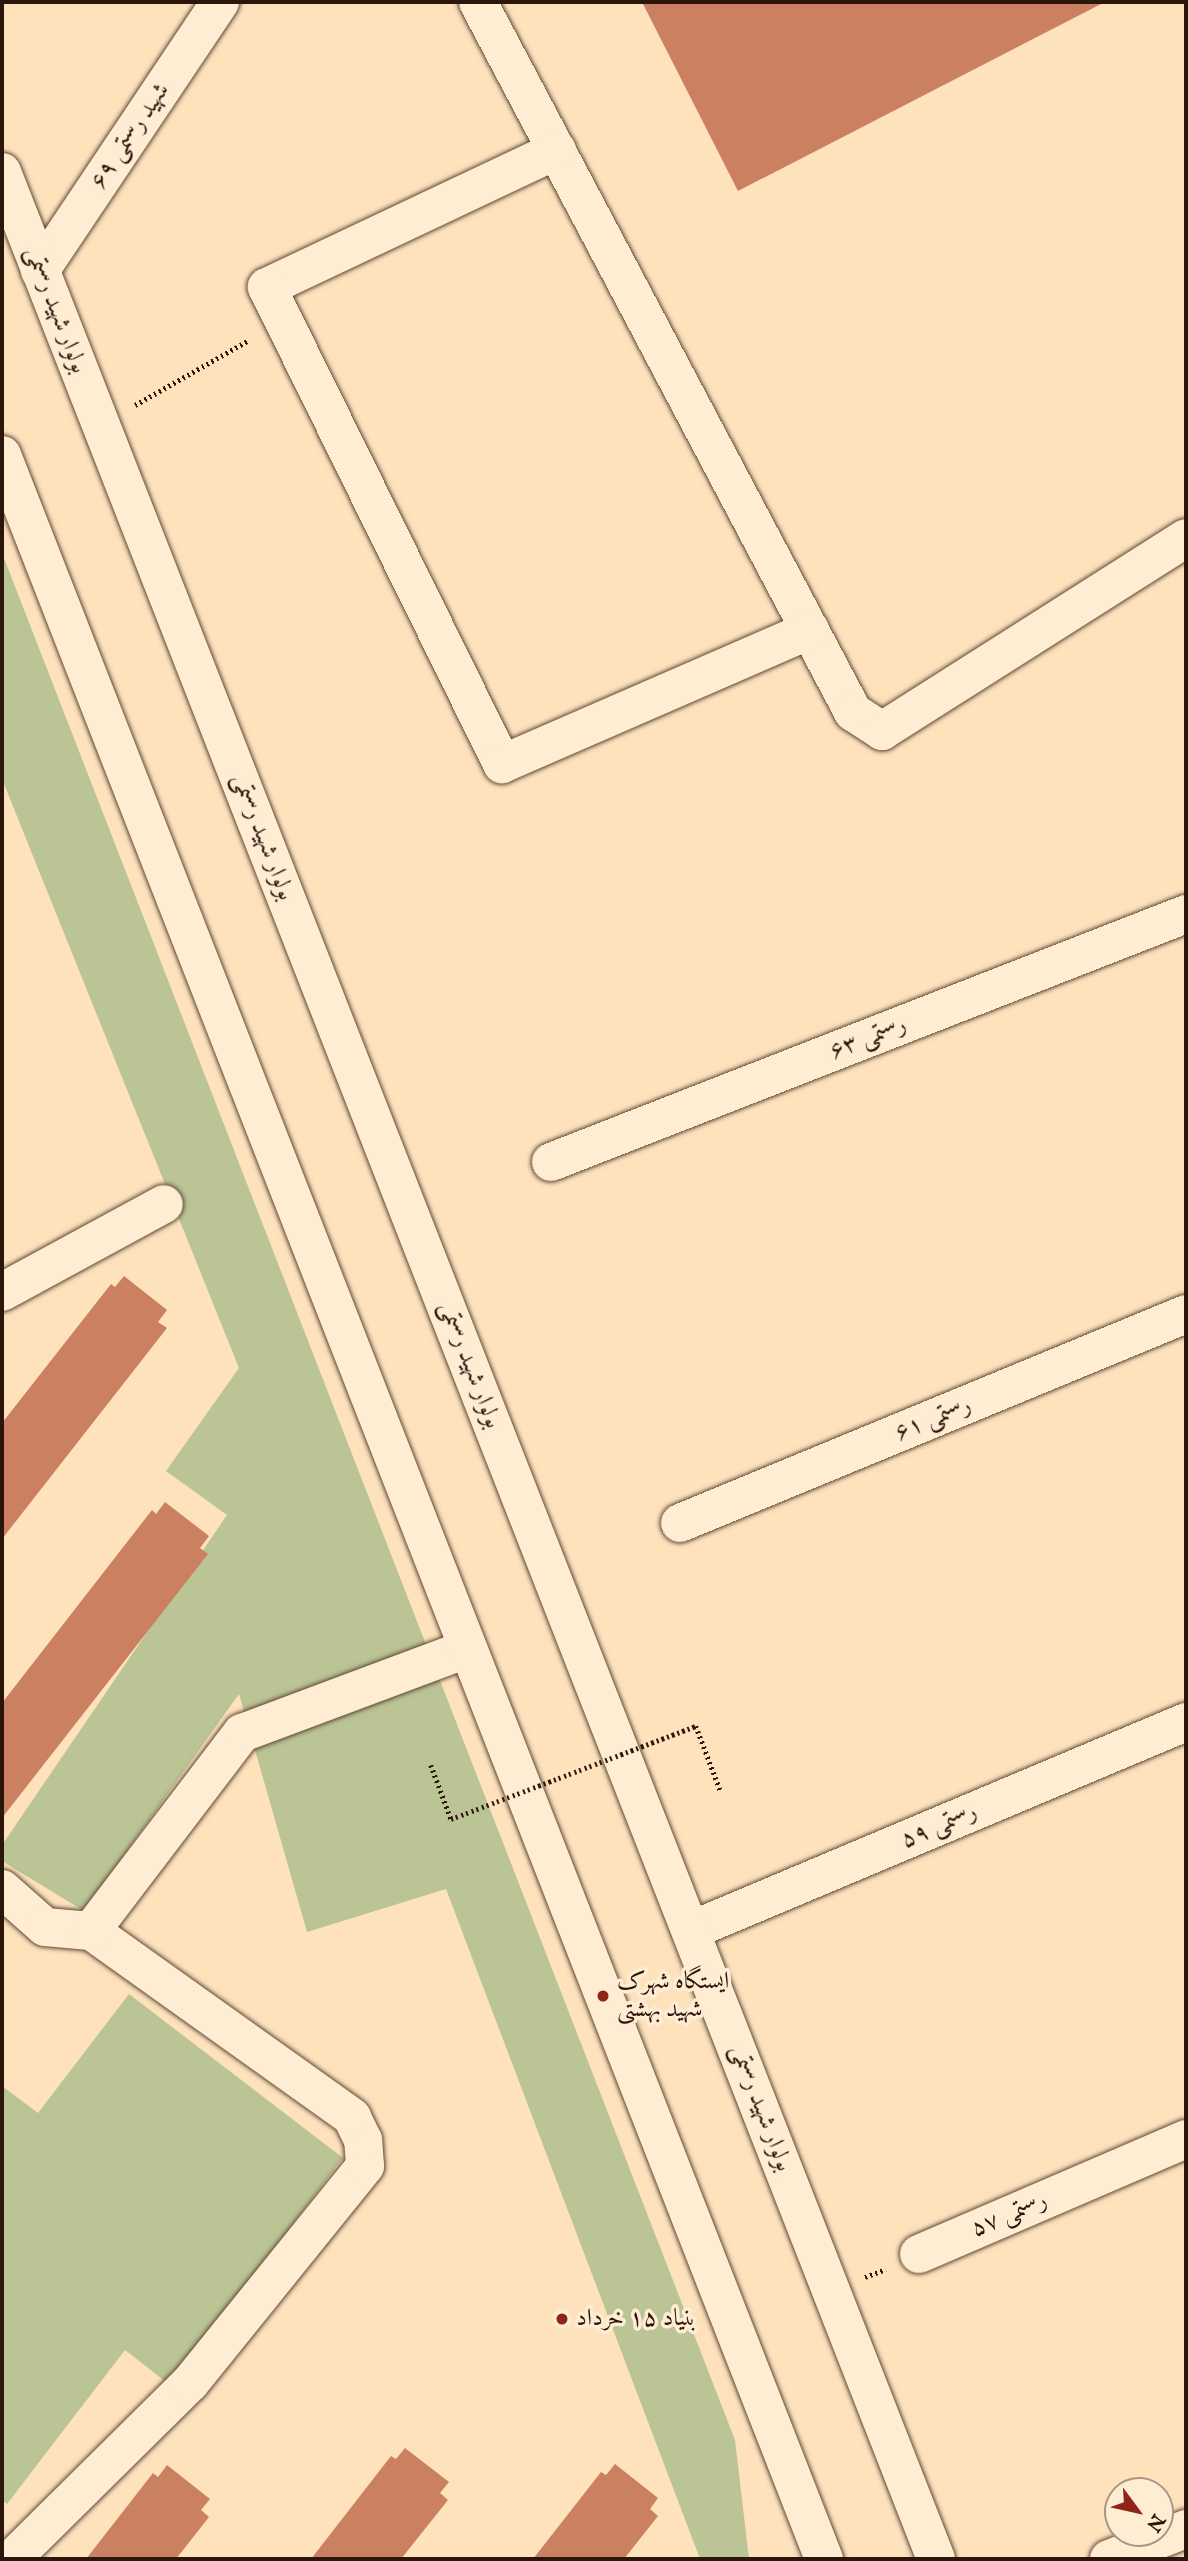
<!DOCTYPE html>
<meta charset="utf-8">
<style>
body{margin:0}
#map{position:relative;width:1188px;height:2561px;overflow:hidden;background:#fde2bc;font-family:"IM FELL English",Amiri,serif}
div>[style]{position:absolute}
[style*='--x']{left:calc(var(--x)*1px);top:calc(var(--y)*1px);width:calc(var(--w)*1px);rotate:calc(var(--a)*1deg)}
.green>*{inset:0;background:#bac494}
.building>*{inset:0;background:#cb8062}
.path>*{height:4.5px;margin-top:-2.25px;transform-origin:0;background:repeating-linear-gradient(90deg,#2c150b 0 2px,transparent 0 5.5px)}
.roads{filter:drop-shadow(0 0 2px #604837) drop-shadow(0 0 2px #604837)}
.minor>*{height:38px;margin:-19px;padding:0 19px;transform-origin:19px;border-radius:19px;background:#feecd3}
.secondary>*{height:38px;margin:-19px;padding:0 19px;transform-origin:19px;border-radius:19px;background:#feecd3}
.path-bridge>*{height:4.5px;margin-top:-2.25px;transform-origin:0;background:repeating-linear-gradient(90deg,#2c150b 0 2px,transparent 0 5.5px)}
.dots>*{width:19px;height:19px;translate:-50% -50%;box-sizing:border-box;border:4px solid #feecd3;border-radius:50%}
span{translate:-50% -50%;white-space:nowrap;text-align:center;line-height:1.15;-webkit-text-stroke:7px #feecd3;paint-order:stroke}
.street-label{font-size:24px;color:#2c150b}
.poi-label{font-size:24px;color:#2c150b}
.left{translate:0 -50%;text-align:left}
.frame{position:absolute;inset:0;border:4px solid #2c150b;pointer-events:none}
.north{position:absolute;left:1104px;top:2477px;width:70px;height:70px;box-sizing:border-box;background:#feecd3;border:2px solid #aa9683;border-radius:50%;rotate:123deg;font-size:19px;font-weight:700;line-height:28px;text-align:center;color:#2c150b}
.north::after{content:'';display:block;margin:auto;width:24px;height:32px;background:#8f2418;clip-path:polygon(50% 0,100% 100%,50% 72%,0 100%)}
</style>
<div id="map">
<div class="green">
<i style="clip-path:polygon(2px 553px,735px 2440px,749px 2559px,700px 2559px,446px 1889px,307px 1932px,239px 1694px,84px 1911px,2px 1861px,2px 1845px,227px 1515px,166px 1471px,239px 1368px,2px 779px)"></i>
<i style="clip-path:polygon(129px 1994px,343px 2158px,170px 2385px,125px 2350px,7px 2504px,2px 2500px,2px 2086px,38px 2113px)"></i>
</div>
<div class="building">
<i style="clip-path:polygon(642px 2px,1105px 2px,738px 191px)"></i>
<i style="clip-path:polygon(124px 1276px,167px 1310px,158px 1322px,167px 1328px,2px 1539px,2px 1423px,111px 1284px,115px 1287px)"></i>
<i style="clip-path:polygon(165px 1502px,209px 1536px,200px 1548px,208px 1554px,2px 1818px,2px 1703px,152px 1510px,156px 1514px)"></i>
<i style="clip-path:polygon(405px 2448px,449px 2482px,440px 2493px,448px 2500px,401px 2559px,311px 2559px,391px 2456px,396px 2459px)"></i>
<i style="clip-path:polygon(615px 2464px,658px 2498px,650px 2509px,658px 2516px,624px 2559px,533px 2559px,601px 2472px,606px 2475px)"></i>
<i style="clip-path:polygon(167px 2465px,210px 2499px,201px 2510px,209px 2517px,176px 2559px,86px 2559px,153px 2473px,158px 2477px)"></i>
</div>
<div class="path">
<i style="--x:135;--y:405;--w:131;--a:-29.7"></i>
<i style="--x:696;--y:1726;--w:71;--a:69.3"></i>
<i style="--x:431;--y:1765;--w:58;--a:69.7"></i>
<i style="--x:865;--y:2277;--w:22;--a:-21"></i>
</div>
<div class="roads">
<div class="minor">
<i style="--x:478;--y:2;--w:803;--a:62.16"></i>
<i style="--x:853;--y:712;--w:35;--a:33"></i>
<i style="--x:882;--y:731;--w:360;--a:-32.4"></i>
<i style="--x:557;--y:150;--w:321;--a:154.7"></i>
<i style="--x:267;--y:287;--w:532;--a:63.77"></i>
<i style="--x:502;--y:764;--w:336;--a:-23.5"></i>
<i style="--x:40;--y:271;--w:324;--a:-56.2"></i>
<i style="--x:551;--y:1162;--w:682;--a:-21.33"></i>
<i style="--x:2;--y:1292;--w:184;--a:-28.5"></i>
<i style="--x:680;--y:1523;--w:547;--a:-22.44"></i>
<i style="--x:2;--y:1889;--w:57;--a:41.5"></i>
<i style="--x:45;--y:1927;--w:46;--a:5"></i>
<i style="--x:692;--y:1930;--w:536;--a:-22.83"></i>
<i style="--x:919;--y:2254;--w:291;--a:-23.3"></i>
<i style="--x:12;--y:2559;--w:250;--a:-44.7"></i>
<i style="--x:190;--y:2383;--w:279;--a:-51.1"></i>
<i style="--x:365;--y:2166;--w:26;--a:-94"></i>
<i style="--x:363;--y:2140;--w:25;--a:-116"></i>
<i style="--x:352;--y:2117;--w:320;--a:-144.5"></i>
<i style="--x:91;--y:1931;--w:249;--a:-52.7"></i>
<i style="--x:242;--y:1733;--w:240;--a:-20.5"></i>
<i style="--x:1109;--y:2559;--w:83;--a:-21.3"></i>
</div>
<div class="secondary">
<i style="--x:2;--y:172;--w:2563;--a:68.63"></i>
<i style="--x:2;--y:455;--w:2259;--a:68.66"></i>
</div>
</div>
<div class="path-bridge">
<i style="--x:451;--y:1819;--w:262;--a:-20.8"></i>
</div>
<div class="dots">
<i style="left:603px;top:1996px;background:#8f2418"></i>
<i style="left:562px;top:2319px;background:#8f2418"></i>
</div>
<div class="street-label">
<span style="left:130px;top:136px;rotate:-56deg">شهید رستمی ۶۹</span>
<span style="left:56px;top:310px;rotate:69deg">بولوار شهید رستمی</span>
<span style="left:263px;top:837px;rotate:69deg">بولوار شهید رستمی</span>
<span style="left:868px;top:1038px;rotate:-21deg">رستمی ۶۳</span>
<span style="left:470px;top:1365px;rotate:69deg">بولوار شهید رستمی</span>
<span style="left:933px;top:1419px;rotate:-22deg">رستمی ۶۱</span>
<span style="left:939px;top:1826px;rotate:-23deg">رستمی ۵۹</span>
<span style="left:761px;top:2108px;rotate:69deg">بولوار شهید رستمی</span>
<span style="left:1009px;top:2215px;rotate:-23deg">رستمی ۵۷</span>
</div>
<div class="poi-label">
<span class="left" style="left:617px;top:1996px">ایستگاه شهرک<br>شهید بهشتی</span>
<span class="left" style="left:576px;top:2319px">بنیاد ۱۵ خرداد</span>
</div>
<div class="frame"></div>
<div class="north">N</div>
</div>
